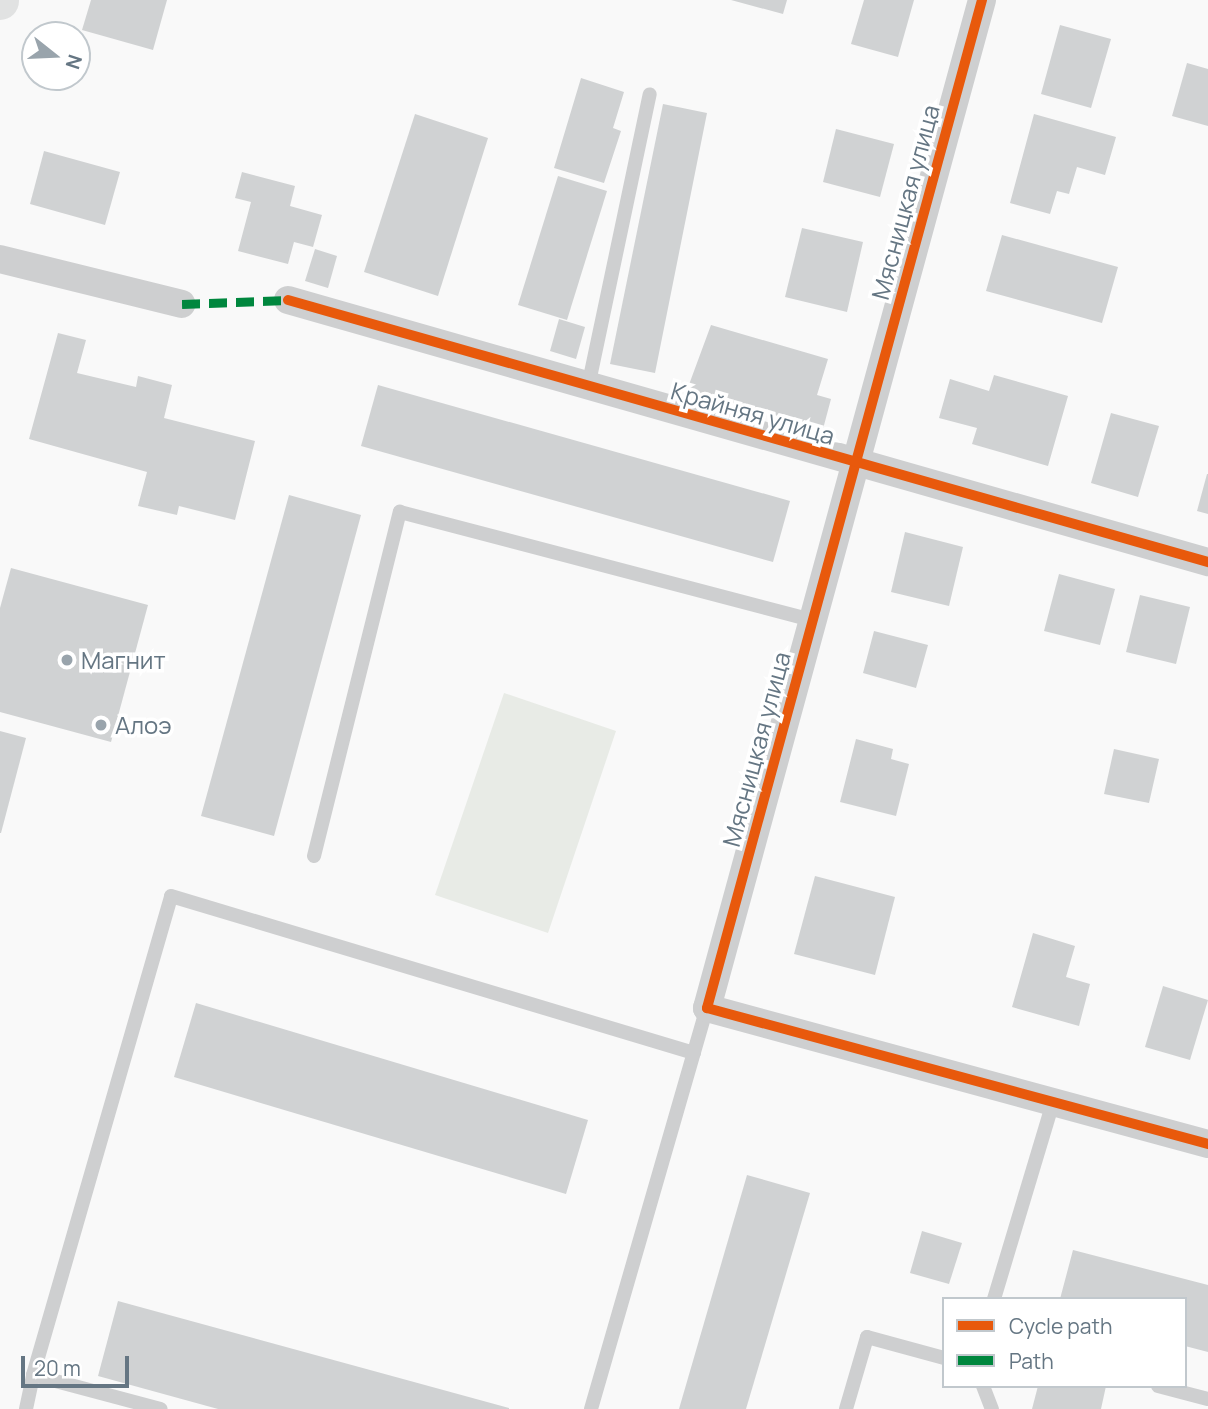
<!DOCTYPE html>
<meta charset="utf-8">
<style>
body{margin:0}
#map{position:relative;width:1208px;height:1409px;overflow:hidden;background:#f9f9f9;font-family:Manrope,sans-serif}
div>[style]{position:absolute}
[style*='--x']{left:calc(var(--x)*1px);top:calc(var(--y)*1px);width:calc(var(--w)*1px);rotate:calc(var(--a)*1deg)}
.green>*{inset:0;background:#e8ebe6}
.building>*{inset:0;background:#d0d2d3}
.lane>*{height:14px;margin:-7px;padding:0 7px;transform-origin:7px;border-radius:7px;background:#cecfd0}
.street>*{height:28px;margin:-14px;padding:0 14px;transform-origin:14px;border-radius:14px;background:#cecfd0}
.secondary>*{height:38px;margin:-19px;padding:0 19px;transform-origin:19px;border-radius:19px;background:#e1e2e2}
.quiet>*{height:9px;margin-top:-4.5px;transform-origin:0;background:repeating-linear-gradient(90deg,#00873e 0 18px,transparent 0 27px)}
.cycleway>*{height:10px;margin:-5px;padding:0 5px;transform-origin:5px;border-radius:5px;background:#e8590c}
.dots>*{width:19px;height:19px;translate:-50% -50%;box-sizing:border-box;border:4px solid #fff;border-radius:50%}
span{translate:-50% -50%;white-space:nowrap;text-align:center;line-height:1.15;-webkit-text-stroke:7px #fff;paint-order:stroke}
.street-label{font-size:24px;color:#657683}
.poi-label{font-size:24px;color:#657683}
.left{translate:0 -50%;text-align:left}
.legend{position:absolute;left:942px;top:1297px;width:245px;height:91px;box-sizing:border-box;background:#fff;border:2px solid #c1c8cd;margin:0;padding:9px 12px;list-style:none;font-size:21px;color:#657683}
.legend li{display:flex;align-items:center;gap:14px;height:35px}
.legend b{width:35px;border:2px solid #c1c8cd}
.north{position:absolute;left:21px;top:21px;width:70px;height:70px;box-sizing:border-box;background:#fff;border:2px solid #c1c8cd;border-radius:50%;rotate:108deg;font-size:19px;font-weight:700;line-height:28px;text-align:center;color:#657683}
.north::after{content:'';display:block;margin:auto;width:24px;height:32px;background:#99a4ac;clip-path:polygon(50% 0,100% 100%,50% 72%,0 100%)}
.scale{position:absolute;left:21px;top:1356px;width:108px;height:32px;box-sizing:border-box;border:4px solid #657683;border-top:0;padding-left:9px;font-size:21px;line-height:24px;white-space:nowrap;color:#657683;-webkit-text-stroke:5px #fff;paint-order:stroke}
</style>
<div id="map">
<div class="green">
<i style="clip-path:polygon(504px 693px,616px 731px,548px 933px,435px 895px)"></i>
</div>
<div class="building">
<i style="clip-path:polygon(91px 0,167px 0,153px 50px,82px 30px)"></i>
<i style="clip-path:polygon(731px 0,787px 0,783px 14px)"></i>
<i style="clip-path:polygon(864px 0,914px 0,898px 57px,851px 44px)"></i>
<i style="clip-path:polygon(1060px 25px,1111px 39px,1091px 108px,1041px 94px)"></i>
<i style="clip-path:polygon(1187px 63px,1208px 69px,1208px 126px,1172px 116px)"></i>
<i style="clip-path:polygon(581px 78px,624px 92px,613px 128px,621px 131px,604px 183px,554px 168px)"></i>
<i style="clip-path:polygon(663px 104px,707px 113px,655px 373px,610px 364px)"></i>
<i style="clip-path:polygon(415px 114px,488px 138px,438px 296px,364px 272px)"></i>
<i style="clip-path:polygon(1034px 114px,1116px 137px,1105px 175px,1077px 167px,1069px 194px,1057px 191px,1050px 214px,1010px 203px)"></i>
<i style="clip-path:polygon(836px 129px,894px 144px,880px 197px,823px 182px)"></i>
<i style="clip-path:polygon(44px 151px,120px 172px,105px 225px,30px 204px)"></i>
<i style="clip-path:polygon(242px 172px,295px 186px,290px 206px,322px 215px,313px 247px,294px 242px,288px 264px,238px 251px,251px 202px,235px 198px)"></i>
<i style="clip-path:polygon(558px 176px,607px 191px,567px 320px,518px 305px)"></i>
<i style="clip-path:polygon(802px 228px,863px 242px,847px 312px,785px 297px)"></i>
<i style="clip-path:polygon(1002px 235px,1118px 267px,1102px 323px,986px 291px)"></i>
<i style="clip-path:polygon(315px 249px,337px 256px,328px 288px,305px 281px)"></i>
<i style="clip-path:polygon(559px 319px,585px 327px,576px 359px,550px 351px)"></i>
<i style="clip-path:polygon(711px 325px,828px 359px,817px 395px,831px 399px,823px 429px,687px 390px)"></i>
<i style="clip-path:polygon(58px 333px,86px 340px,77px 373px,136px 387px,138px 376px,172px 385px,164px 418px,255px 441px,235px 520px,179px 506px,177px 515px,138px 506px,147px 472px,29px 439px)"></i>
<i style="clip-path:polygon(994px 375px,1068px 396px,1048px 466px,972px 444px,977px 428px,939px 418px,950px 379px,989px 391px)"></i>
<i style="clip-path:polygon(378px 385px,790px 501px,773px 562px,361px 446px)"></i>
<i style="clip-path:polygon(1111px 413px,1159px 426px,1138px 497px,1091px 483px)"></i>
<i style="clip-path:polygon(1207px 474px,1208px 474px,1208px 514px,1197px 511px)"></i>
<i style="clip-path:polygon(289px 495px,361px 515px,274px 836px,201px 816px)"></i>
<i style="clip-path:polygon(905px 532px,963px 547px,949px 606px,891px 592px)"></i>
<i style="clip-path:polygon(11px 568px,148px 605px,111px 742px,0 712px,0 608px)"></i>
<i style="clip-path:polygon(1059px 574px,1115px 589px,1100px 645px,1044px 631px)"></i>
<i style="clip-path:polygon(1140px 595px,1190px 607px,1176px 664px,1126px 652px)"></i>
<i style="clip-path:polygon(874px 631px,928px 645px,916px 688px,863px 673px)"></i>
<i style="clip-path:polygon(0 731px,26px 738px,1px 833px,0 833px)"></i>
<i style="clip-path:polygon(856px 739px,893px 749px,891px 759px,909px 764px,896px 816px,840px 802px)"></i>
<i style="clip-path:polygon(1114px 749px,1159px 759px,1149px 803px,1104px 794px)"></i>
<i style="clip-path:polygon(815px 876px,895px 897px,875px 975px,794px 954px)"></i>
<i style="clip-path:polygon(1033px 933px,1075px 946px,1066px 977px,1090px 984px,1079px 1026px,1012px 1007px)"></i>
<i style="clip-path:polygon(1163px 986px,1208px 1000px,1190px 1060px,1145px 1047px)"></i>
<i style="clip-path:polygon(196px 1003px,588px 1120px,566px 1194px,174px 1077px)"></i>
<i style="clip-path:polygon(747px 1175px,810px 1193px,746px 1409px,679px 1409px)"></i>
<i style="clip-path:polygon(922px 1231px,962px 1243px,949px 1284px,910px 1273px)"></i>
<i style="clip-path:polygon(1073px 1250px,1208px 1285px,1208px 1352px,1185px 1346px,1185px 1299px,1060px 1299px)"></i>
<i style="clip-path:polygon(118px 1301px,509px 1408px,509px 1409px,218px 1409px,98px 1376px)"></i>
<i style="clip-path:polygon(1038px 1386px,1106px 1386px,1101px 1409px,1032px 1409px)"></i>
</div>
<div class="lane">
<i style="--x:588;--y:387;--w:299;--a:-78.1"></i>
<i style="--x:314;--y:856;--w:355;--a:-76"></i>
<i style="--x:400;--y:512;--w:427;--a:14.7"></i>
<i style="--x:994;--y:1299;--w:206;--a:-73.3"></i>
<i style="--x:33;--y:1375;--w:498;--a:-73.9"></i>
<i style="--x:171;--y:896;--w:546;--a:16.71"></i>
<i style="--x:983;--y:1386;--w:25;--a:69"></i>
<i style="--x:1158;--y:1386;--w:52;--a:14.6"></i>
<i style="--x:26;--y:1409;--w:35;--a:-78"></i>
<i style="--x:33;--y:1375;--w:132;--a:14.9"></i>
<i style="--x:591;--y:1409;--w:417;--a:-73.9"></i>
<i style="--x:846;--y:1409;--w:75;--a:-73.7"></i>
<i style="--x:867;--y:1337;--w:80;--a:15.3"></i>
</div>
<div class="street">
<i style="--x:982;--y:0;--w:1045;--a:105.26"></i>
<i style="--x:707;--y:1008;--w:519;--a:15.19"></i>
<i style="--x:0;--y:259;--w:187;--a:13.9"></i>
<i style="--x:288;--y:300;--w:957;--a:15.9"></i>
</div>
<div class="secondary">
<i style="--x:0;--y:1;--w:1;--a:-90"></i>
</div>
<div class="quiet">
<i style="--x:182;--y:304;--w:106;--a:-2.2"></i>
</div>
<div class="cycleway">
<i style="--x:982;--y:0;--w:1045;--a:105.26"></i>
<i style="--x:707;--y:1008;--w:519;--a:15.19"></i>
<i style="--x:288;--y:300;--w:957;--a:15.9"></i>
</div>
<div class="dots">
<i style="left:67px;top:660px;background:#99a4ac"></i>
<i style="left:101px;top:725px;background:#99a4ac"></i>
</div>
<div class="street-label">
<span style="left:905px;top:202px;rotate:-75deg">Мясницкая улица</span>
<span style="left:753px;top:413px;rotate:16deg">Крайняя улица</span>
<span style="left:756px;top:749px;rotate:-75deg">Мясницкая улица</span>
</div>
<div class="poi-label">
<span class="left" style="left:81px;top:660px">Магнит</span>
<span class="left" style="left:115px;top:725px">Алоэ</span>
</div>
<ul class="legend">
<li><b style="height:9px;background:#e8590c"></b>Cycle path</li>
<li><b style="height:9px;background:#00873e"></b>Path</li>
</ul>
<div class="north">N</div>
<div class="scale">20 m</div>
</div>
